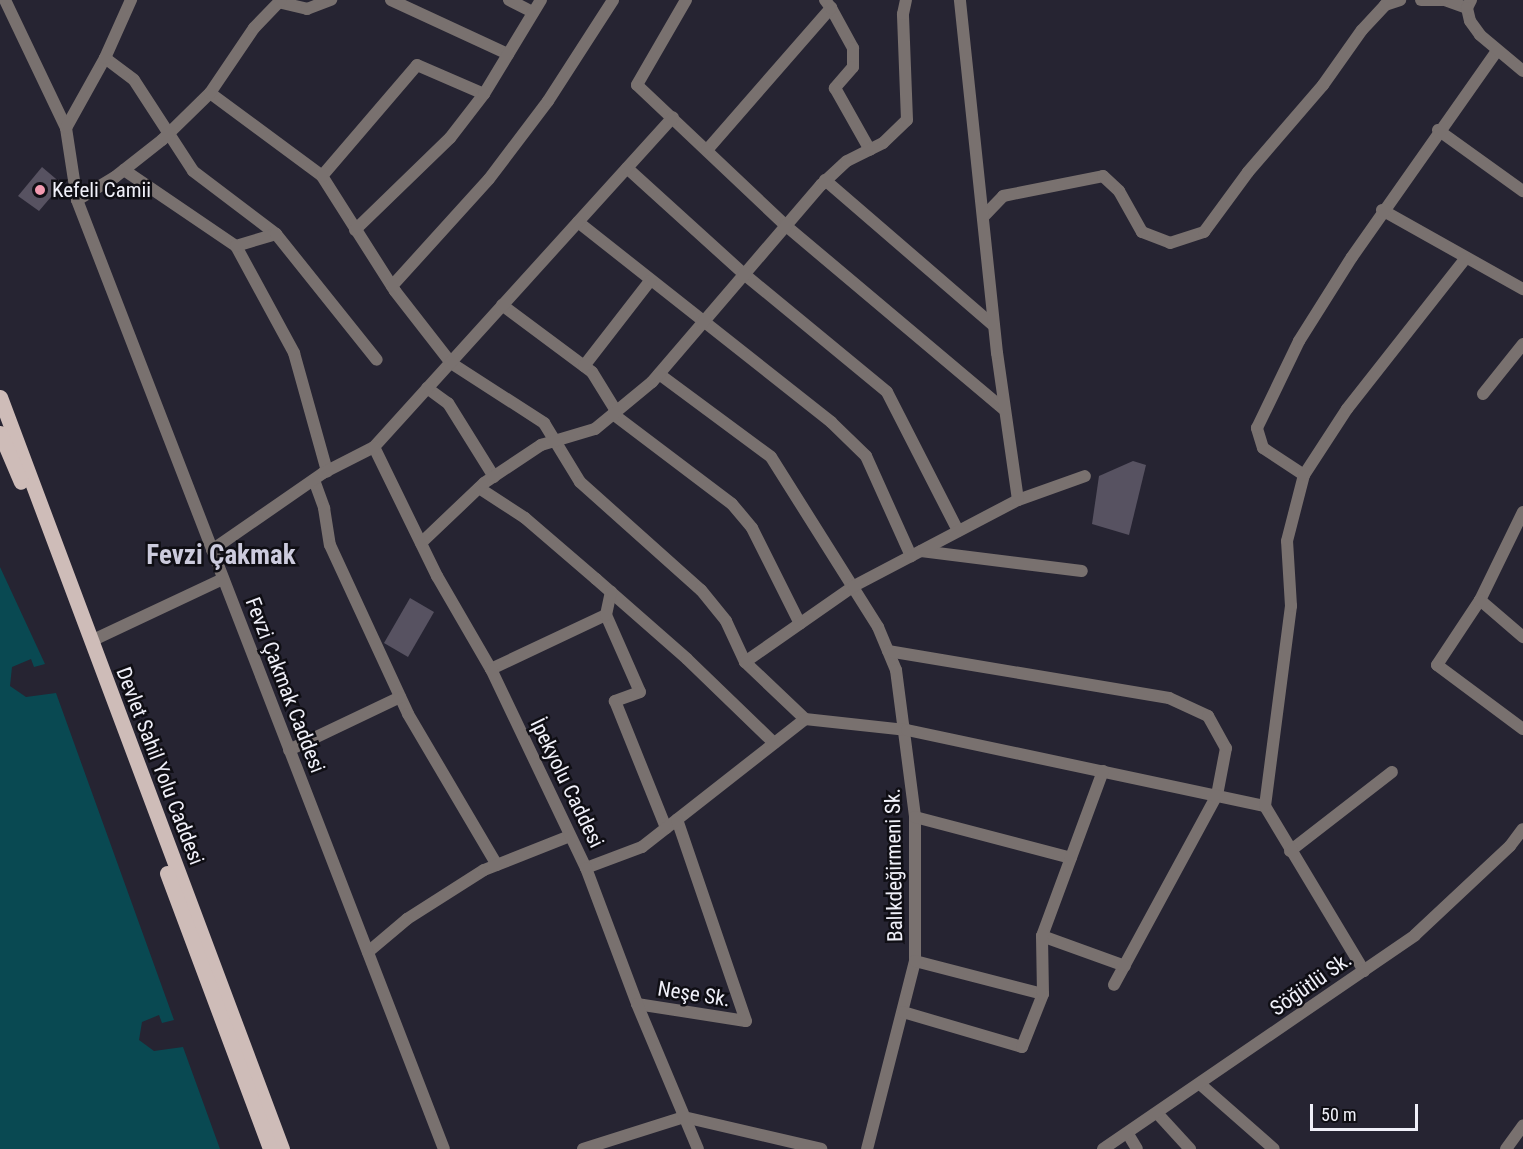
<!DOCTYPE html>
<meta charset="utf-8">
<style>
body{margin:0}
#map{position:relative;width:1523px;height:1149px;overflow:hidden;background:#262432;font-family:"Roboto Condensed",sans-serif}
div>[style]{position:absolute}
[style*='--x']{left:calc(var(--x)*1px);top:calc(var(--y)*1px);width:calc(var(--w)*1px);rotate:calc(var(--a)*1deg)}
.water>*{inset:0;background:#094952}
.building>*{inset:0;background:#575261}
.minor>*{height:12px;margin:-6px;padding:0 6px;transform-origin:6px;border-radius:6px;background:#79716f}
.tertiary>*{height:12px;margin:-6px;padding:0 6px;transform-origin:6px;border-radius:6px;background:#79716f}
.primary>*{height:15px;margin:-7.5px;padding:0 7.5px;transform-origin:7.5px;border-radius:7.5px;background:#cebcb8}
.dots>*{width:16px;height:16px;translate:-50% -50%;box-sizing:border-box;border:3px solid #0f0e14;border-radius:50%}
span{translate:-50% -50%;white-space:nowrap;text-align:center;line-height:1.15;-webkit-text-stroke:5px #0f0e14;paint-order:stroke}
.poi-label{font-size:21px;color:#f0f0f9}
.left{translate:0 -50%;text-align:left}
.street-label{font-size:21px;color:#f0f0f9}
.district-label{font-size:27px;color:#cccbdd;font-weight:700}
.scale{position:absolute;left:1310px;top:1104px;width:108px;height:27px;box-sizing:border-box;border:3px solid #f0f0f9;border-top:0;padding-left:8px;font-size:18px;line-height:21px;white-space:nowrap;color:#f0f0f9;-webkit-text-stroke:4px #0f0e14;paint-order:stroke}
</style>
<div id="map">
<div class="water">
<i style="clip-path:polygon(0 567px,45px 664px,34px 667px,31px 659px,12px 667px,10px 686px,26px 697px,56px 693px,174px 1020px,162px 1023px,159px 1015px,142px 1022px,139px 1040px,154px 1051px,183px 1047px,220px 1149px,0 1149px)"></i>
</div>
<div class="building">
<i style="clip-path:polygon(42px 167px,62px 184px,39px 211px,18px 196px)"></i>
<i style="clip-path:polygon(1133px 461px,1146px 465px,1129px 535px,1092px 524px,1099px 476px)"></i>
<i style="clip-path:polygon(410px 598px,434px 612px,408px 657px,384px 643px)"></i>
</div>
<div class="minor">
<i style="--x:391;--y:0;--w:129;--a:24.8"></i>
<i style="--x:509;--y:0;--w:27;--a:27"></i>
<i style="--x:686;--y:0;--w:98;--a:120"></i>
<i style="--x:637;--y:85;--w:204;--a:43.4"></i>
<i style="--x:785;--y:225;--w:287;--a:40.1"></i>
<i style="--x:1421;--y:0;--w:23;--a:0"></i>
<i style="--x:1445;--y:0;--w:23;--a:20"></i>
<i style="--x:282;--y:3;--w:26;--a:13"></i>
<i style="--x:307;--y:9;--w:26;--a:-21"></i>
<i style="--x:831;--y:8;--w:46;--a:61.2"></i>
<i style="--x:853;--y:48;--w:19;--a:90"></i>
<i style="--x:853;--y:67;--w:28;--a:131"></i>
<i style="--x:835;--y:88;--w:71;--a:60.6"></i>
<i style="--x:105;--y:58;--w:36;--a:37"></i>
<i style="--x:134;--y:80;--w:108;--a:57"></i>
<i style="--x:193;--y:171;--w:104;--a:37.2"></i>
<i style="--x:210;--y:93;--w:139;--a:36.5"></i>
<i style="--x:322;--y:176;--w:136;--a:57.6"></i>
<i style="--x:395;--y:291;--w:91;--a:52.1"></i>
<i style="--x:451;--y:363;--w:111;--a:32.8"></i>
<i style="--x:544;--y:423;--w:69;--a:58.6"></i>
<i style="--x:580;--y:482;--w:162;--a:41.8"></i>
<i style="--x:701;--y:590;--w:40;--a:51"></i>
<i style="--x:726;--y:621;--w:45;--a:65.1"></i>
<i style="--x:745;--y:662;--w:83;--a:43.5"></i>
<i style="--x:1438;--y:130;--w:105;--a:35.7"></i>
<i style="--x:707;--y:150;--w:189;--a:-48.9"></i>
<i style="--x:831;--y:8;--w:10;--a:-127"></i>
<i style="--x:627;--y:168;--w:158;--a:42.2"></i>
<i style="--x:744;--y:274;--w:185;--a:39.5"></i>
<i style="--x:887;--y:392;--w:156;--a:62.9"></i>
<i style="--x:124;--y:170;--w:135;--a:34.2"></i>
<i style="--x:236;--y:246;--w:122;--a:61.5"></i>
<i style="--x:294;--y:353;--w:123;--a:74.4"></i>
<i style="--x:322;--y:176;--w:146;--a:-49.4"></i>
<i style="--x:417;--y:65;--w:73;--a:23.4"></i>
<i style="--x:825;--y:180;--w:223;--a:40.8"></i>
<i style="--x:77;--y:200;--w:44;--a:-31.2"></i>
<i style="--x:115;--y:177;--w:60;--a:-38.2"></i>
<i style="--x:162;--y:140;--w:67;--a:-44.4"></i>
<i style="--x:210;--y:93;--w:78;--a:-55.9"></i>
<i style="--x:254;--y:28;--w:39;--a:-46"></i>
<i style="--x:1382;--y:210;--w:162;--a:29.3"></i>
<i style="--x:983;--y:217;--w:29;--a:-46"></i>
<i style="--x:1003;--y:196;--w:102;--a:-11.3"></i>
<i style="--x:1103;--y:176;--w:22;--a:43"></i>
<i style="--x:1119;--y:191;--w:47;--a:60.7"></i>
<i style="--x:1142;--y:232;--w:30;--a:21"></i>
<i style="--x:1170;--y:243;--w:36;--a:-18"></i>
<i style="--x:1204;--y:232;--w:74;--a:-53.7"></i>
<i style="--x:1248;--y:172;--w:115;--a:-49.2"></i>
<i style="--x:1323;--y:85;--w:67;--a:-54.7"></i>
<i style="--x:1362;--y:30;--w:34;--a:-47"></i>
<i style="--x:1385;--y:5;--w:16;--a:-18"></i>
<i style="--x:578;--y:222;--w:323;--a:38.3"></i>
<i style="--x:831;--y:422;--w:49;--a:44.2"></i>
<i style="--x:866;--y:456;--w:110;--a:65.8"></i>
<i style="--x:355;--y:230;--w:132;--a:-44.1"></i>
<i style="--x:450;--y:138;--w:56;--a:-52.3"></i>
<i style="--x:484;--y:94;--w:110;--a:-58.8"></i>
<i style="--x:236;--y:246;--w:42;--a:-16.7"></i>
<i style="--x:276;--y:234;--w:161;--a:51.3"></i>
<i style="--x:392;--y:286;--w:144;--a:-47.8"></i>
<i style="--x:489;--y:179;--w:98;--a:-52.9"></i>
<i style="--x:548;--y:101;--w:120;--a:-57.2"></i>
<i style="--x:502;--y:305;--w:112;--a:36.7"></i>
<i style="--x:592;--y:372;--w:46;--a:58.4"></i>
<i style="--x:584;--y:366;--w:108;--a:-52.2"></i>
<i style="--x:659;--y:374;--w:139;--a:36.5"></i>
<i style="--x:771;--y:457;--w:201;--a:57.8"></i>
<i style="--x:878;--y:627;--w:47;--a:67.3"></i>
<i style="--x:896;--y:670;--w:148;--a:82.6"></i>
<i style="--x:915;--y:817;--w:144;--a:90"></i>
<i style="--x:915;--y:961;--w:194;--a:104.3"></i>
<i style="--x:427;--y:388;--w:26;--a:36"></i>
<i style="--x:448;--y:403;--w:87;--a:58.1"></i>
<i style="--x:1483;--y:394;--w:64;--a:-51.3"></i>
<i style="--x:613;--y:414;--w:149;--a:37.1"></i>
<i style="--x:732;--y:504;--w:31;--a:50"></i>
<i style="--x:752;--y:528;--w:107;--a:63.4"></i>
<i style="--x:1304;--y:475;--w:49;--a:-146.6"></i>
<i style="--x:1263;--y:448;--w:21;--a:-107"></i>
<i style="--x:1257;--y:428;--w:97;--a:-64.2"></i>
<i style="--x:1299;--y:341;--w:99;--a:-57.8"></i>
<i style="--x:1352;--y:257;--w:252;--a:-54.9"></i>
<i style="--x:314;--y:480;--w:30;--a:70"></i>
<i style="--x:324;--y:508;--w:37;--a:81"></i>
<i style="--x:330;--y:545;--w:186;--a:65.2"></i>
<i style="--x:408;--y:714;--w:175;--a:59.5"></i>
<i style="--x:479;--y:488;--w:55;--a:33.1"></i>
<i style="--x:525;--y:518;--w:94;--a:40.7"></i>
<i style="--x:596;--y:579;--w:121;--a:41.3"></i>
<i style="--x:687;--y:659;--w:121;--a:44"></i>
<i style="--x:1018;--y:500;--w:71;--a:-19.7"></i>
<i style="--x:1523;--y:512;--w:98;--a:116"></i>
<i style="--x:1480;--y:600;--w:78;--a:123.5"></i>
<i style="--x:1437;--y:665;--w:107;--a:36.7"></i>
<i style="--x:421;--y:543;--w:87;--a:-43.6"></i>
<i style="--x:484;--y:483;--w:69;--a:-33.7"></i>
<i style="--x:541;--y:445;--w:56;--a:-16.5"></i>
<i style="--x:595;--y:429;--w:74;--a:-39.5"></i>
<i style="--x:652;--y:382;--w:260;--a:-49.4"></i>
<i style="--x:821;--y:185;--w:35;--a:-43"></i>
<i style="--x:847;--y:161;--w:40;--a:-26.6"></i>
<i style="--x:883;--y:143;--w:33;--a:-44"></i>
<i style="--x:907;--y:120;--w:106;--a:-92.2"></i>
<i style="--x:903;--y:14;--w:14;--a:-78"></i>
<i style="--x:212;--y:550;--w:135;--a:-34.7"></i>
<i style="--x:323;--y:473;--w:57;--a:-27"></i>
<i style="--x:374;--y:447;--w:445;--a:-47.8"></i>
<i style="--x:921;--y:551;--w:162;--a:7.1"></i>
<i style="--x:1480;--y:600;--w:57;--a:40.7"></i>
<i style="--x:606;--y:615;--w:84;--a:66.2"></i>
<i style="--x:640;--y:692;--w:27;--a:160"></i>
<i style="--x:615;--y:701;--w:137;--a:68.1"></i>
<i style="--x:91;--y:641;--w:146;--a:-25.2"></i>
<i style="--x:888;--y:651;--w:285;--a:9.5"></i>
<i style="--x:1169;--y:698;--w:43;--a:24.8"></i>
<i style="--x:1208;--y:716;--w:37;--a:61"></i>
<i style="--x:1226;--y:748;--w:48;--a:100.8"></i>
<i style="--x:1217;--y:795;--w:216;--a:118.5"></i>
<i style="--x:745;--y:662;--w:133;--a:-34.9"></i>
<i style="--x:854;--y:586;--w:185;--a:-27.7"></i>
<i style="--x:1018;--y:500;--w:148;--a:-98.1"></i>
<i style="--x:997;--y:353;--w:355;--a:-96"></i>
<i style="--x:491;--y:669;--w:127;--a:-25.2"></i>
<i style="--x:606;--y:615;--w:24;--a:-78"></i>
<i style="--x:289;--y:750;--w:123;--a:-25.5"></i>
<i style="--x:915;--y:817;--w:161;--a:14.7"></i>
<i style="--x:1290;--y:851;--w:129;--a:-37.8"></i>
<i style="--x:586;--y:868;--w:60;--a:-20.6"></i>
<i style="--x:642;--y:847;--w:207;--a:-38.1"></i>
<i style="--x:805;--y:719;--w:103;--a:6.2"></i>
<i style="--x:907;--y:730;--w:366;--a:12"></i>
<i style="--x:1042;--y:936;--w:88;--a:19.9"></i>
<i style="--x:368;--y:952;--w:51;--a:-40.2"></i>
<i style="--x:407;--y:919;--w:91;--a:-32.5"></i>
<i style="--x:484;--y:870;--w:92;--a:-21.6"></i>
<i style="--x:915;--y:961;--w:132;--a:14.5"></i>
<i style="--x:1364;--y:971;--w:192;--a:-121"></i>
<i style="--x:1265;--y:806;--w:202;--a:-82.6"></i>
<i style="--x:1291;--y:606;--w:65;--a:-93.5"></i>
<i style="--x:1287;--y:541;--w:68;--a:-75.6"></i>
<i style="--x:1304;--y:475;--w:79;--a:-56.9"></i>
<i style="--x:1347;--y:409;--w:191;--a:-51.8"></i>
<i style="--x:637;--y:1004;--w:110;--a:8.9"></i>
<i style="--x:746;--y:1021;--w:213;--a:-108.9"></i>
<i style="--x:903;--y:1012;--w:124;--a:16.4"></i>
<i style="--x:1022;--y:1047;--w:57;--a:-68.4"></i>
<i style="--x:1043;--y:994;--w:58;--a:-91"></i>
<i style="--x:1042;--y:936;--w:176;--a:-69.7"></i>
<i style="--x:1200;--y:1084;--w:98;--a:41.3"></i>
<i style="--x:1157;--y:1113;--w:49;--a:47.5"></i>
<i style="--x:1128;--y:1134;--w:17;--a:59"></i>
<i style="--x:583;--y:1149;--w:106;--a:-17.6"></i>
<i style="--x:684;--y:1117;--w:141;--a:13.1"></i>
<i style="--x:1506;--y:1149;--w:29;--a:-54"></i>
</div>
<div class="tertiary">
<i style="--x:5;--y:0;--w:142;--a:64.5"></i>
<i style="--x:66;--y:128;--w:73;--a:81.3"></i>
<i style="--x:77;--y:200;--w:1017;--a:68.86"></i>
<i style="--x:1471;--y:0;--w:9;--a:117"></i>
<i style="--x:1467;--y:8;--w:13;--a:77"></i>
<i style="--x:1470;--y:21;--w:17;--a:54"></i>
<i style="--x:1480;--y:35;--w:56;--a:39.9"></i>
<i style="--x:66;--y:128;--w:80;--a:-60.9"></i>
<i style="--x:105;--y:58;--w:64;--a:-65.9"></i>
<i style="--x:374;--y:447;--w:144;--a:64"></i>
<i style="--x:437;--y:576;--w:108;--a:59.9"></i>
<i style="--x:491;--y:669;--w:221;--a:64.5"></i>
<i style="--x:586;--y:868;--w:145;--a:69.4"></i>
<i style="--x:637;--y:1004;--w:157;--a:67.2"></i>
<i style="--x:1103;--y:1149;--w:378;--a:-34.4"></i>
<i style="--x:1415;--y:935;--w:130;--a:-43.1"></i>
<i style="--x:1510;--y:846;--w:21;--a:-53"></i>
</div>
<div class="primary">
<i style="--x:0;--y:397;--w:803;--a:69.44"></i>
<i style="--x:0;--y:433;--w:53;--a:66.8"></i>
<i style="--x:167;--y:873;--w:295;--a:69.5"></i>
</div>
<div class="dots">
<i style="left:40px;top:190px;background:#f29ab0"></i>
</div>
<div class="poi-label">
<span class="left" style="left:52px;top:190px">Kefeli Camii</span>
</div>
<div class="street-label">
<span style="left:285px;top:685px;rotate:69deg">Fevzi Çakmak Caddesi</span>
<span style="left:160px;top:766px;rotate:69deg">Devlet Sahil Yolu Caddesi</span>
<span style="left:567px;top:783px;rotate:64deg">İpekyolu Caddesi</span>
<span style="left:894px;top:865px;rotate:-91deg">Balıkdeğirmeni Sk.</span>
<span style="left:1311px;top:984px;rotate:-35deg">Söğütlü Sk.</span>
<span style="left:694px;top:994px;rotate:9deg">Neşe Sk.</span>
</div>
<div class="district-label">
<span style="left:221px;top:556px">Fevzi Çakmak</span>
</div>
<div class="scale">50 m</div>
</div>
